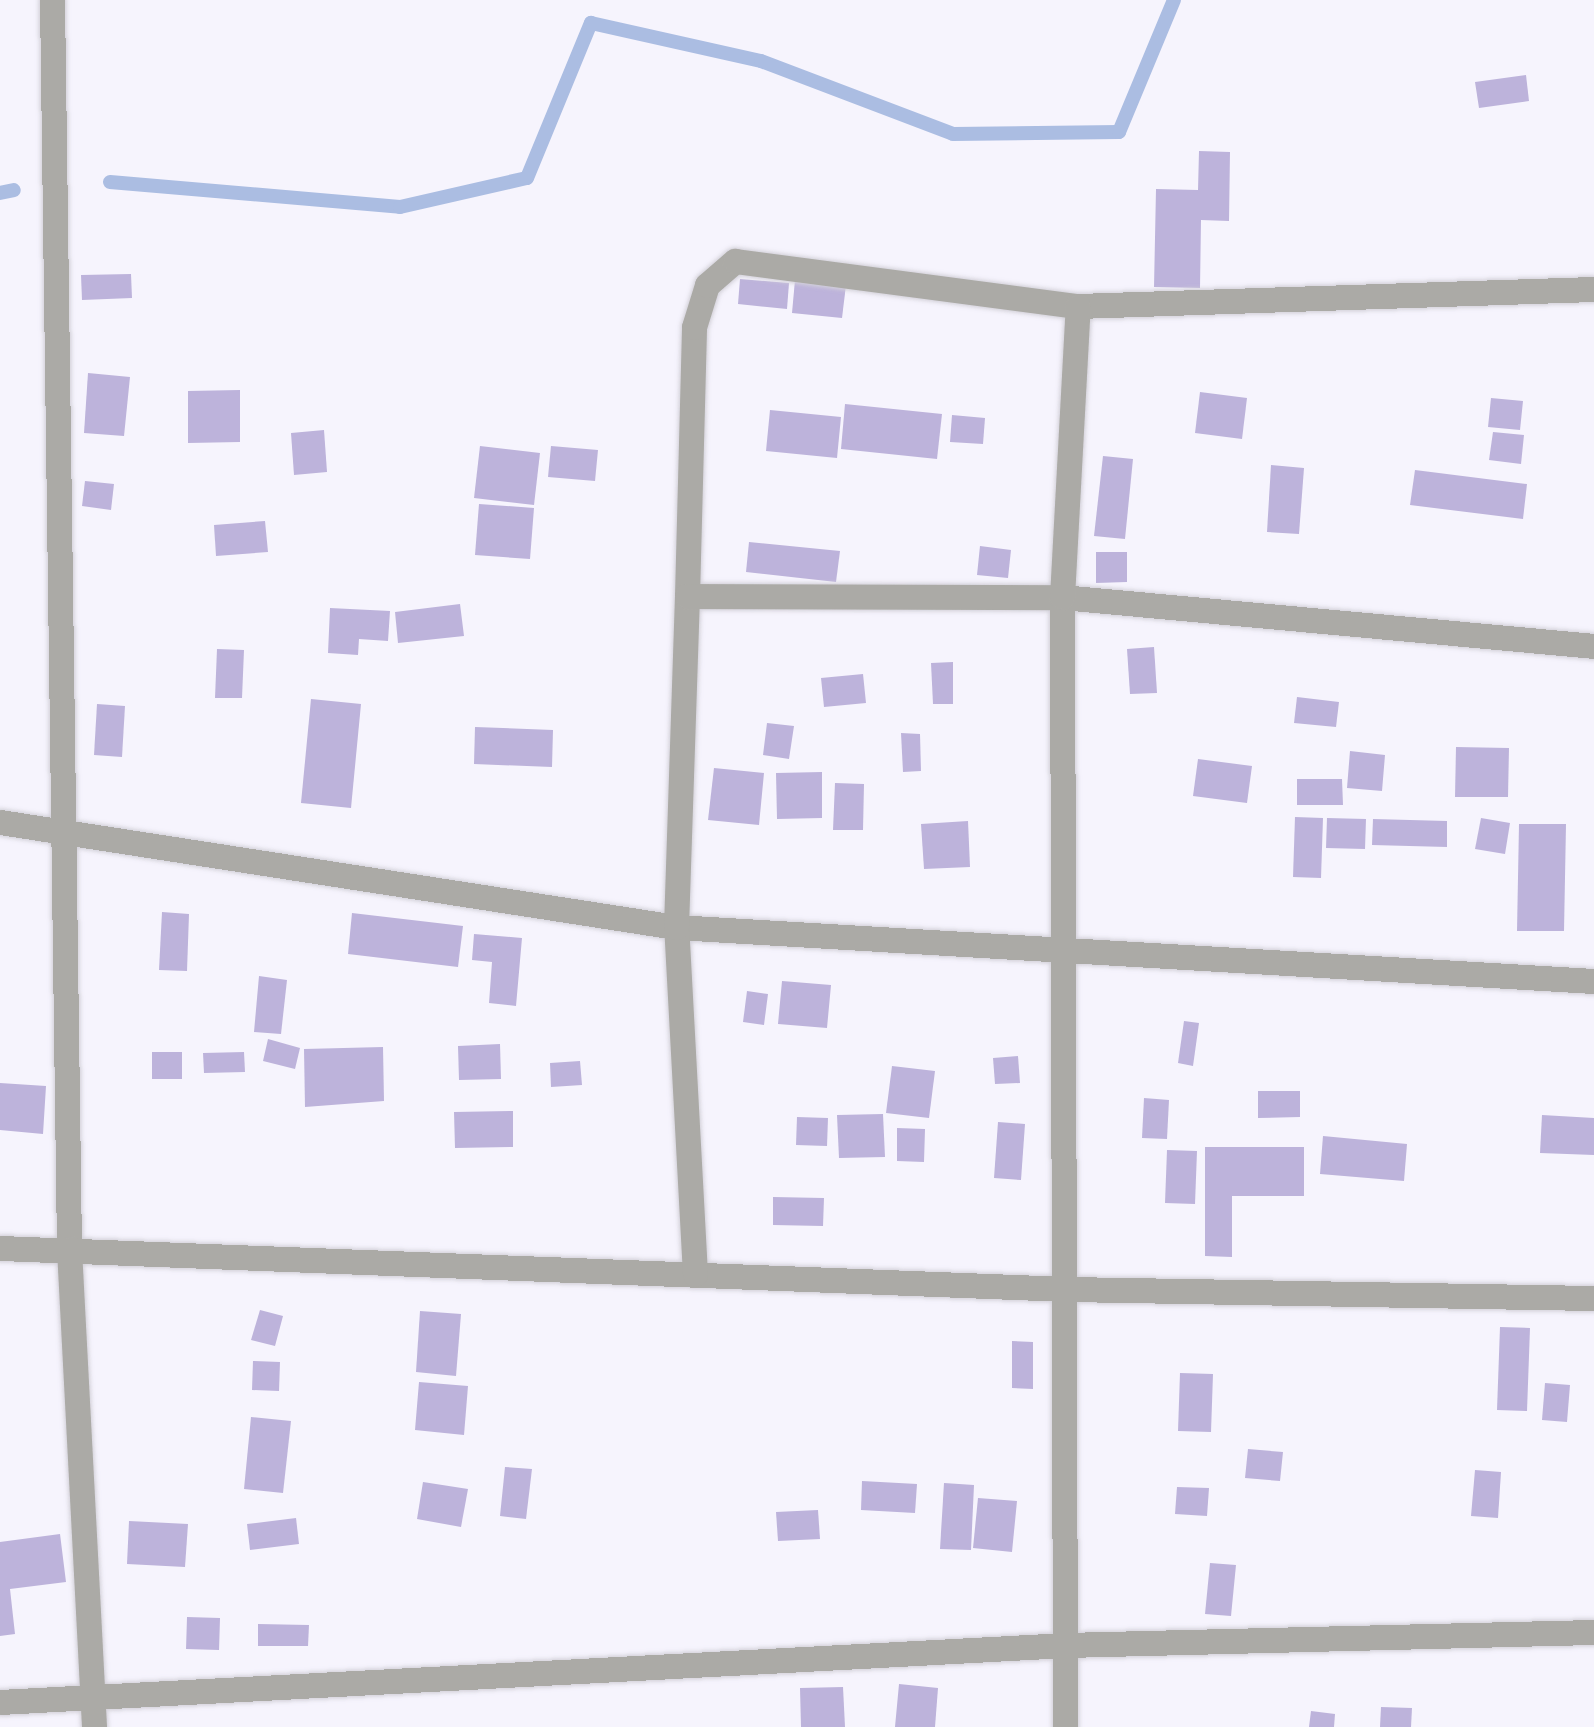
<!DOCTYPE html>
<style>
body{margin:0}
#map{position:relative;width:1594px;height:1727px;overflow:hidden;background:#f6f4fd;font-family:"Times New Roman",serif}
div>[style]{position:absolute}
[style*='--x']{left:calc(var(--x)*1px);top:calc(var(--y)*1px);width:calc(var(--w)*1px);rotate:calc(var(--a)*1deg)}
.stream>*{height:14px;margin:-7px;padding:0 7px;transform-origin:7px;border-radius:7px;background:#abbde2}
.building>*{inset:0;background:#bdb3db}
.roads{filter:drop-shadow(0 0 2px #d3d1d9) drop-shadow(0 0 2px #d3d1d9)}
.minor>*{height:25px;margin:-12.5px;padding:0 12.5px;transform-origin:12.5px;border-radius:12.5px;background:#abaaa6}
span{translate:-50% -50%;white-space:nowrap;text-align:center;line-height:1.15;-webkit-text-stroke:9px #fff;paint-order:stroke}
</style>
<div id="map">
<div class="stream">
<i style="--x:110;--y:182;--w:291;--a:4.9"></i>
<i style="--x:400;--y:207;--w:130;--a:-12.9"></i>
<i style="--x:527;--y:178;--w:168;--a:-67.6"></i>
<i style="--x:591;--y:23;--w:174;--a:12.6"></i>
<i style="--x:761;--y:61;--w:205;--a:20.8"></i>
<i style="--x:953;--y:134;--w:166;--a:-0.7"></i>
<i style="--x:1119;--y:132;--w:143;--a:-67.4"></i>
<i style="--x:0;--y:193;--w:14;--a:-12"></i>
</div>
<div class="building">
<i style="clip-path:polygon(1526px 75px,1529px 101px,1479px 108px,1475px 82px)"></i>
<i style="clip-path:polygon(1199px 151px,1230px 152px,1229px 221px,1201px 220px,1200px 288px,1154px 287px,1156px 189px,1198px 190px)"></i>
<i style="clip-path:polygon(131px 274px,132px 298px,82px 300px,81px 275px)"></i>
<i style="clip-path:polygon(740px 279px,789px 283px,787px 309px,738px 304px)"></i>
<i style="clip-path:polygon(795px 280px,846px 285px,842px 318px,792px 313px)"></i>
<i style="clip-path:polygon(88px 373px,130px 377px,124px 436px,84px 433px)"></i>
<i style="clip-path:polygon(240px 390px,240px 442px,188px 443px,188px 391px)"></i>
<i style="clip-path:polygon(1200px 392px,1247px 398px,1242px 439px,1195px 433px)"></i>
<i style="clip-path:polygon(1491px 398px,1523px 401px,1520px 430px,1488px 427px)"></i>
<i style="clip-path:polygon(845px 404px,942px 414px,937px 459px,841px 449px)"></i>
<i style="clip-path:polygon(770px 410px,841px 417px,837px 458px,766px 451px)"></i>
<i style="clip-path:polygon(952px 415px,985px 418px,983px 444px,950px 442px)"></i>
<i style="clip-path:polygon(324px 430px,327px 472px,294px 475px,291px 433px)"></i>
<i style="clip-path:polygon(1493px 432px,1524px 435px,1521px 464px,1489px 460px)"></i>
<i style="clip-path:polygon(480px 446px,540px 453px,534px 505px,474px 498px)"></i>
<i style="clip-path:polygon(551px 446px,598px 450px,595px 481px,548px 477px)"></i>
<i style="clip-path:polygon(1103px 456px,1133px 459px,1125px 539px,1094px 536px)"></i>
<i style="clip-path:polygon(1271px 465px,1304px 468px,1299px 534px,1267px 532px)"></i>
<i style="clip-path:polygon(1415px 470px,1527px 484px,1523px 519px,1410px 505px)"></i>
<i style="clip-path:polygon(85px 481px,114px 484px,111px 510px,82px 506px)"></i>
<i style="clip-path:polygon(479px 504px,534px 508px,530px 559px,475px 555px)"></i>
<i style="clip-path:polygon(265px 521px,268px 552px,216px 556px,214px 525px)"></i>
<i style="clip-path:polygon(749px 542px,840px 551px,836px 582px,746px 572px)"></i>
<i style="clip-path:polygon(980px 546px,1011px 550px,1008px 578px,977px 575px)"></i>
<i style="clip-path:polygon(1096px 552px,1127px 552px,1127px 582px,1096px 583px)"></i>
<i style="clip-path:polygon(460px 604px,464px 636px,398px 643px,395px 612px)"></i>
<i style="clip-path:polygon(330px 608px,390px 611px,388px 641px,359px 639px,358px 655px,328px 653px)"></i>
<i style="clip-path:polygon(1154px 647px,1157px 693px,1130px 694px,1127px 649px)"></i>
<i style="clip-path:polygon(217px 649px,244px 650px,242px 698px,215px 698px)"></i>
<i style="clip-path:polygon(953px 662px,953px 704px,933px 704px,931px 663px)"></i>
<i style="clip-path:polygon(863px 674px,866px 703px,824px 707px,821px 678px)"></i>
<i style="clip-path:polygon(1297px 697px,1339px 702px,1336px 727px,1294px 723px)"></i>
<i style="clip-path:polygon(311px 699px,361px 704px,351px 808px,301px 803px)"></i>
<i style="clip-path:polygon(97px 704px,125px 706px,122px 757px,94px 755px)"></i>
<i style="clip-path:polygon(767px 723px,794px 726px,789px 759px,763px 755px)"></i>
<i style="clip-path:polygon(475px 727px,553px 730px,552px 767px,474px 764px)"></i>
<i style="clip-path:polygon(901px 733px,920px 734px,921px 771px,903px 772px)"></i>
<i style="clip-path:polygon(1456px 747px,1509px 748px,1508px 797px,1455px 797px)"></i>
<i style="clip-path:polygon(1350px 751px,1385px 755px,1382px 791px,1347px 788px)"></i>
<i style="clip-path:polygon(1198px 759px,1252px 766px,1247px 803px,1193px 796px)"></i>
<i style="clip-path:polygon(714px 768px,764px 773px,759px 825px,708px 820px)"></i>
<i style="clip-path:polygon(822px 772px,822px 818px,777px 819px,776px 773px)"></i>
<i style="clip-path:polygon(1297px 779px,1342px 779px,1343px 805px,1297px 805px)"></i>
<i style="clip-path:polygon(835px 783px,864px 784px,863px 830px,833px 830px)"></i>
<i style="clip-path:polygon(1295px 817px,1323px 818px,1321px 878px,1293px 877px)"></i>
<i style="clip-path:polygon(1327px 818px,1366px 819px,1365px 849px,1326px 848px)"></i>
<i style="clip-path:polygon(1481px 818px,1510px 823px,1505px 854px,1475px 849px)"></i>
<i style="clip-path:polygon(1373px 819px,1447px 821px,1447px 847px,1372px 845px)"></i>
<i style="clip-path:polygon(968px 821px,970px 867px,924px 869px,921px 824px)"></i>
<i style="clip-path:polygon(1519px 824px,1566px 824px,1564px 931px,1517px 931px)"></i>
<i style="clip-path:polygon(162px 912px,189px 914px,187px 971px,159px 970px)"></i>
<i style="clip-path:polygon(352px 913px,463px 926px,458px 967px,348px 954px)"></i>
<i style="clip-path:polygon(474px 934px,522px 938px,516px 1006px,489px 1003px,492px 962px,472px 960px)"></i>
<i style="clip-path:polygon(259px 976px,287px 980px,281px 1034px,254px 1032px)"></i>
<i style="clip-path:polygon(782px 981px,831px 985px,827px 1028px,778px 1024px)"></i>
<i style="clip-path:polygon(747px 991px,768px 994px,764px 1025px,743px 1022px)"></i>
<i style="clip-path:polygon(1184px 1021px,1199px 1023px,1193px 1066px,1178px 1063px)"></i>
<i style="clip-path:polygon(268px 1039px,300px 1048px,295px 1069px,263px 1061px)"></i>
<i style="clip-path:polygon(500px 1044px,501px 1079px,459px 1080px,458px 1046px)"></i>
<i style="clip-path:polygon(383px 1047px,384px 1101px,305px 1107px,304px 1049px)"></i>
<i style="clip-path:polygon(152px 1052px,182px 1052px,182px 1079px,152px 1079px)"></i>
<i style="clip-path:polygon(244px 1052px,245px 1072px,204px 1073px,203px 1053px)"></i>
<i style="clip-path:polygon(1018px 1056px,1020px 1083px,995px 1084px,993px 1058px)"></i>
<i style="clip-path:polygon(580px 1061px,582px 1085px,551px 1087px,550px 1063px)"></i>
<i style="clip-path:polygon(892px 1066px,935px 1071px,929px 1118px,886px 1113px)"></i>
<i style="clip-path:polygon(0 1083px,46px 1086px,43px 1134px,0 1130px)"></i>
<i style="clip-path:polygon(1258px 1091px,1300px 1091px,1300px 1117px,1258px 1118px)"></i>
<i style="clip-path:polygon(1144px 1098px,1169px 1100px,1167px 1139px,1142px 1138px)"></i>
<i style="clip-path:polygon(513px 1111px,513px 1147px,455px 1148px,454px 1112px)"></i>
<i style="clip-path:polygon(883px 1114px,885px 1157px,839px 1158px,837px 1115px)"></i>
<i style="clip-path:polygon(1542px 1115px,1594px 1118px,1594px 1155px,1540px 1153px)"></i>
<i style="clip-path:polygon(797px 1117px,828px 1118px,827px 1146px,796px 1145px)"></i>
<i style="clip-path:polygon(998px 1122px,1025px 1124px,1021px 1180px,994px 1178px)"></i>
<i style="clip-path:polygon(897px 1128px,925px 1129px,924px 1162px,897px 1161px)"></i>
<i style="clip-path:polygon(1323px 1136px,1407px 1144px,1404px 1181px,1320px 1174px)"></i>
<i style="clip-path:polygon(1205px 1147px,1304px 1147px,1304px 1196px,1232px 1196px,1232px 1257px,1205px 1256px)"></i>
<i style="clip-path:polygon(1167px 1150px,1197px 1151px,1195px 1204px,1165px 1203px)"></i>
<i style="clip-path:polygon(773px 1197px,824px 1198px,823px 1226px,773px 1225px)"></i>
<i style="clip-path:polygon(260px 1310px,283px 1316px,275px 1346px,251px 1340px)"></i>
<i style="clip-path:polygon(420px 1311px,461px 1314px,456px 1376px,416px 1372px)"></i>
<i style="clip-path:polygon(1500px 1327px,1530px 1328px,1527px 1411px,1497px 1410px)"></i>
<i style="clip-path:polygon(1012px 1341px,1033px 1342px,1033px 1389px,1012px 1388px)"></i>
<i style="clip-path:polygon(253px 1361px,280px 1362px,279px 1391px,252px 1390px)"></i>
<i style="clip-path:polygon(1180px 1373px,1213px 1374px,1211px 1432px,1178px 1431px)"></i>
<i style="clip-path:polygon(419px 1382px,468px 1386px,464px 1435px,415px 1430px)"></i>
<i style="clip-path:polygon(1545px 1383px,1570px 1385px,1567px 1422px,1542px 1420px)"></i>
<i style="clip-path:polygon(251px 1417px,291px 1421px,283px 1493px,244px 1489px)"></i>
<i style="clip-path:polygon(1248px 1449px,1283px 1452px,1280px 1481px,1245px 1478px)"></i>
<i style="clip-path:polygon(505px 1467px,532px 1469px,526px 1519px,500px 1516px)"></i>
<i style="clip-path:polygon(1475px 1470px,1501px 1472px,1498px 1518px,1471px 1516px)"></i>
<i style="clip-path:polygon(862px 1481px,917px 1484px,915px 1513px,861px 1510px)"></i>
<i style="clip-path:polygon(423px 1482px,468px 1489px,461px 1527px,417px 1519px)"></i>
<i style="clip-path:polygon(944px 1483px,974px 1485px,971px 1550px,940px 1549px)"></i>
<i style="clip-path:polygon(1177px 1487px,1209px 1488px,1207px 1516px,1175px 1514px)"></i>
<i style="clip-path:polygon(978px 1498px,1017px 1501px,1012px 1552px,973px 1548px)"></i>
<i style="clip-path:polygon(818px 1510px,820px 1539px,778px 1541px,776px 1512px)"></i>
<i style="clip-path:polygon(296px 1518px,299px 1544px,250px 1550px,247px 1524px)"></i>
<i style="clip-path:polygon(129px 1521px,188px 1524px,185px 1567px,127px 1564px)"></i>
<i style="clip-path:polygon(60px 1534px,66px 1582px,10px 1589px,15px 1634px,0 1636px,0 1542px)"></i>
<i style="clip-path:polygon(1210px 1563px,1236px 1565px,1231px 1616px,1205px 1614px)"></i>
<i style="clip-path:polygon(187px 1617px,220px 1618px,219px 1650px,186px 1649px)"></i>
<i style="clip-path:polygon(258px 1624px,309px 1625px,308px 1646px,258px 1646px)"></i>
<i style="clip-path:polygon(899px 1684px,938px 1688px,935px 1727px,895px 1727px)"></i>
<i style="clip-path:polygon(843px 1687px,845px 1727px,801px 1727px,800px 1688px)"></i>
<i style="clip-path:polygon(1381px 1707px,1412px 1708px,1411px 1727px,1380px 1727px)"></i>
<i style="clip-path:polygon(1311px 1711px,1335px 1714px,1334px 1727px,1309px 1727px)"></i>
</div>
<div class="roads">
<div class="minor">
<i style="--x:52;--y:0;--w:1249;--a:89.22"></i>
<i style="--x:69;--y:1249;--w:479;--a:87"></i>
<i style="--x:687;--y:596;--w:269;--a:-88.5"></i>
<i style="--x:694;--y:327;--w:44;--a:-72.8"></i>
<i style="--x:707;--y:285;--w:37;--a:-41"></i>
<i style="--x:735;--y:261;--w:346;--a:7.5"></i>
<i style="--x:1078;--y:306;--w:516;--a:-1.89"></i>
<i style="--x:0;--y:822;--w:684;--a:8.83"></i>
<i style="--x:676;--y:927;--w:920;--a:3.37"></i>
<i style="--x:0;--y:1248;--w:1068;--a:2.2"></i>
<i style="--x:1067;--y:1289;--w:527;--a:0.98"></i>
<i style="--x:695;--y:1274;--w:348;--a:-93.1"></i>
<i style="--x:676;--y:927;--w:331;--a:-88.1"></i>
<i style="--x:687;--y:596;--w:375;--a:0.2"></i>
<i style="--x:1062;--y:597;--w:534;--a:5.26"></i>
<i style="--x:0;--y:1702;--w:1067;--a:-3.06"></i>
<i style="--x:1065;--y:1645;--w:529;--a:-1.41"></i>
<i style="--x:1065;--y:1727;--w:1130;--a:-90.15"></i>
<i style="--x:1062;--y:597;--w:291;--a:-86.9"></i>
</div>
</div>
</div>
